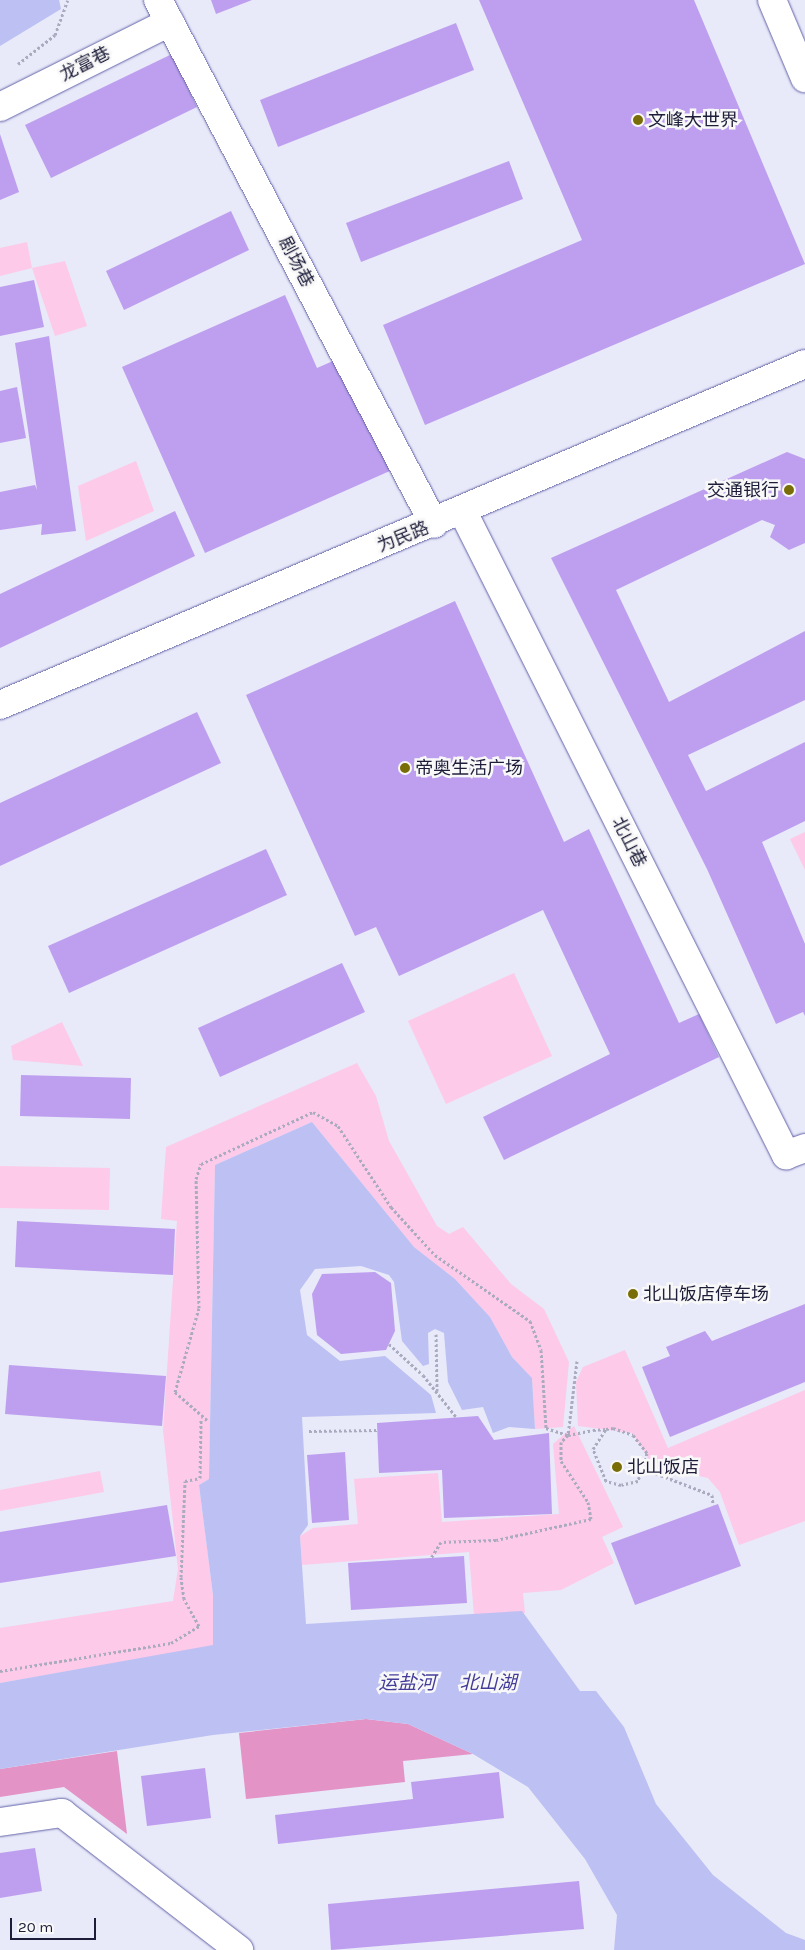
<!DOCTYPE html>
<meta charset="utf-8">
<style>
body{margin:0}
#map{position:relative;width:805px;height:1950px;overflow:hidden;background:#e8e9f9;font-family:Karla,"Noto Sans SC",sans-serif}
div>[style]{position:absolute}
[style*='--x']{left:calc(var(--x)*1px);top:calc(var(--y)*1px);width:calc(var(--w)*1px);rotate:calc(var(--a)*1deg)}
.green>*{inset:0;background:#fdcae9}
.forest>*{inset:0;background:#e393c6}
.water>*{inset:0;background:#bdc0f2}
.building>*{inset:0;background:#be9fef}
.path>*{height:3px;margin-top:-1.5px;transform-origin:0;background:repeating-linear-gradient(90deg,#aaabbf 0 2.5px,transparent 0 5px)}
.roads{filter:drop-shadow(0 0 1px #6262a8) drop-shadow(0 0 1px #6262a8)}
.minor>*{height:28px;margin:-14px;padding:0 14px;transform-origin:14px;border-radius:14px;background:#fff}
.tertiary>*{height:28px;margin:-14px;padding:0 14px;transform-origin:14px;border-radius:14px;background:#fff}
.dots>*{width:14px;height:14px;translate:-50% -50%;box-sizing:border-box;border:2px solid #f8f8f8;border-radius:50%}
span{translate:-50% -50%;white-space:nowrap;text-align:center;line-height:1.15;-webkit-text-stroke:5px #f8f8f8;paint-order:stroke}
.street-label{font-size:18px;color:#1d1d3a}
.poi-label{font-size:18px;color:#1d1d3a}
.left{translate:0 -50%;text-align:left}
.right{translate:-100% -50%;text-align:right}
.water-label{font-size:19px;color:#443c99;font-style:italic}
.scale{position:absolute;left:10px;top:1918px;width:86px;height:22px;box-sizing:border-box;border:2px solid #1d1d3a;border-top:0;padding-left:6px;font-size:15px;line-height:18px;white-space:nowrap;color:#1d1d3a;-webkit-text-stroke:4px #f8f8f8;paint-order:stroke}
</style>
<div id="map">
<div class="green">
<i style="clip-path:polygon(27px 242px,32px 268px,65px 261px,87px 326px,55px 336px,32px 268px,0 276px,0 248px)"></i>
<i style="clip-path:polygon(136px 461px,154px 511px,86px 541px,78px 486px)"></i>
<i style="clip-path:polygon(805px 832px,805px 870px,790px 839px)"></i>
<i style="clip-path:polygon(514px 973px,552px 1056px,446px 1104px,408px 1021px)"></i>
<i style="clip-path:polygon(62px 1022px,83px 1066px,13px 1060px,11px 1046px)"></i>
<i style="clip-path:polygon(357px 1063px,376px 1096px,389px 1141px,437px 1226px,449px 1234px,463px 1227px,511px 1284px,544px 1309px,569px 1362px,563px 1427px,535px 1429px,532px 1378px,512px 1357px,490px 1317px,455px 1279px,414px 1247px,312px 1122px,215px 1165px,209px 1479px,199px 1485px,213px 1595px,213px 1646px,0 1683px,0 1628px,173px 1601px,178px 1569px,163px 1430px,177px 1221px,161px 1219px,166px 1147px)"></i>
<i style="clip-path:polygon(0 1166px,110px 1168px,109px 1210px,0 1208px)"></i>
<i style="clip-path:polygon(625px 1350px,668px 1448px,805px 1390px,805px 1521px,739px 1545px,720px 1492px,708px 1478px,667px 1469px,649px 1459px,632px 1433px,578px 1426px,576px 1382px,583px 1367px)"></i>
<i style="clip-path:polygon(574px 1426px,623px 1527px,602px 1537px,614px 1563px,561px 1590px,523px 1593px,525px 1613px,474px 1616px,469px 1552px,302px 1565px,300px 1536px,313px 1528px,358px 1524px,354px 1479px,438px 1473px,442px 1522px,559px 1514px,553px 1444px)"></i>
<i style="clip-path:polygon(100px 1471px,104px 1492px,0 1511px,0 1490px)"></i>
</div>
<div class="forest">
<i style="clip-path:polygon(366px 1719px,408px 1724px,473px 1754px,403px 1761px,405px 1782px,246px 1799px,239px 1733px)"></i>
<i style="clip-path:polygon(117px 1751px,127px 1834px,64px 1787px,0 1797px,0 1769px)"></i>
</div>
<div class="water">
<i style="clip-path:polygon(0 0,59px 0,61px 9px,0 46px)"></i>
<i style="clip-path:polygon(312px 1122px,414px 1247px,455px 1279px,490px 1317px,512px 1357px,532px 1378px,535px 1429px,509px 1427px,493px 1433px,483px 1407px,462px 1410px,448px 1382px,444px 1333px,435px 1329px,428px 1333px,429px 1364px,423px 1366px,402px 1341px,394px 1282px,389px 1275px,361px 1266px,315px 1269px,300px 1290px,307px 1335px,340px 1361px,385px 1356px,431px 1395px,436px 1413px,302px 1417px,308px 1525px,300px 1536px,306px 1624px,522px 1611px,580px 1691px,596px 1691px,624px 1727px,656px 1804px,713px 1875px,786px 1933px,805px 1940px,805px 1950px,614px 1950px,617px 1915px,585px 1859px,528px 1787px,473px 1754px,408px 1724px,366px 1719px,213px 1735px,0 1769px,0 1683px,213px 1645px,213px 1595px,199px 1485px,209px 1479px,215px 1165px)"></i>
</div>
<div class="building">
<i style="clip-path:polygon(211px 0,252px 0,216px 14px)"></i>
<i style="clip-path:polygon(479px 0,694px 0,805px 264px,425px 425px,383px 325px,582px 240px)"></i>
<i style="clip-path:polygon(456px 23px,474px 70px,278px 147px,260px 100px)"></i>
<i style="clip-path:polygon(172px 54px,197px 107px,51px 178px,25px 125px)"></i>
<i style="clip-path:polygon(0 134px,19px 192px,0 200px)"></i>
<i style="clip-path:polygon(509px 161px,523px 199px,361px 262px,346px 223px)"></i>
<i style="clip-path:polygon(231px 211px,249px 250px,124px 310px,106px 271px)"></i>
<i style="clip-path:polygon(34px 280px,44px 327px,0 336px,0 287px)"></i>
<i style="clip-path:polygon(285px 295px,317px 368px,342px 357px,392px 470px,205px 553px,122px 367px)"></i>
<i style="clip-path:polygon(49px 336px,76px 531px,41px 535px,42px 524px,0 530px,0 492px,35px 485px,37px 490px,15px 343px)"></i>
<i style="clip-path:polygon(17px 387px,26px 438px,0 443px,0 391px)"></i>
<i style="clip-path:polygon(787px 452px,805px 459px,805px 543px,789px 550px,770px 537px,775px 525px,762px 520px,616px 590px,669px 702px,805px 631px,805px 700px,688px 755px,706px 791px,805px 742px,805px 821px,762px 842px,805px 944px,805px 1016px,803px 1012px,776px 1024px,707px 869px,551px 558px)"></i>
<i style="clip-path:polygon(175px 511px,195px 556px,0 648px,0 594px)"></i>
<i style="clip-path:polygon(455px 601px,564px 842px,589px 829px,679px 1023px,699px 1014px,719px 1057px,504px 1160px,483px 1117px,610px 1054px,543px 910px,399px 976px,376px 927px,355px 936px,246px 695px)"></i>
<i style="clip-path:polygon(197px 712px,221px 763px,0 866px,0 803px)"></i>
<i style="clip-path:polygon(266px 849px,287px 895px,69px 993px,48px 946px)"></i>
<i style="clip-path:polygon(342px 963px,365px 1012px,220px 1077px,198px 1028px)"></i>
<i style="clip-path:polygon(21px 1075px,131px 1078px,130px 1119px,20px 1116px)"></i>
<i style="clip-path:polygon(17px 1221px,175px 1229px,173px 1275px,15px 1267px)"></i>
<i style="clip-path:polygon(375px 1272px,391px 1283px,395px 1331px,386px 1350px,341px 1354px,317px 1335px,312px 1294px,322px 1274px)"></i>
<i style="clip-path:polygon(805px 1304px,805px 1382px,670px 1437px,642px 1367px,670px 1356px,666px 1347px,705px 1331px,712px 1341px)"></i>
<i style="clip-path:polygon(9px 1365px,166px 1376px,162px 1426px,5px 1414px)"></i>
<i style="clip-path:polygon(478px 1416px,494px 1440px,549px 1433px,552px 1514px,444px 1518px,442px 1470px,379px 1473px,377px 1423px)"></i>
<i style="clip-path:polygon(345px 1452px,349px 1520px,312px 1523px,307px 1455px)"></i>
<i style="clip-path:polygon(718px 1504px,741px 1566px,635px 1605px,611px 1543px)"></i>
<i style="clip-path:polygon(167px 1505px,176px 1556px,0 1583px,0 1532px)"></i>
<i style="clip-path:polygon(464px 1556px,467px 1603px,351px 1610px,348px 1563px)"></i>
<i style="clip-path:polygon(205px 1768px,211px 1818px,147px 1826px,141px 1776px)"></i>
<i style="clip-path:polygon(499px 1772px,504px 1818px,278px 1844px,275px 1815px,413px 1799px,411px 1782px)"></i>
<i style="clip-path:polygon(35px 1848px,42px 1891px,0 1898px,0 1853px)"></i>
<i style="clip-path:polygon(579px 1881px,584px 1929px,331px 1950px,328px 1904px)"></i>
</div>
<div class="path">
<i style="--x:18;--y:64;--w:47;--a:-38.1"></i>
<i style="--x:55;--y:35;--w:37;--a:-70"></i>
<i style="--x:436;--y:1334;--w:57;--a:89"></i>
<i style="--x:389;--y:1344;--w:46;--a:42.4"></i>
<i style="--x:423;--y:1375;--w:55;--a:51.7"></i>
<i style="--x:577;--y:1361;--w:75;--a:96.9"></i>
<i style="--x:568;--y:1435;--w:25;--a:-11"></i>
<i style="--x:593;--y:1430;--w:13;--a:-4"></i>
<i style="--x:606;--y:1429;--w:7;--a:-8"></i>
<i style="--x:613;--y:1428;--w:21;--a:19"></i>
<i style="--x:633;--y:1435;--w:23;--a:52"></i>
<i style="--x:647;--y:1453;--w:29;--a:108"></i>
<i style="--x:638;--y:1481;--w:17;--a:167"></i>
<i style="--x:621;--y:1485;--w:16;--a:-165"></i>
<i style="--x:606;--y:1481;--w:35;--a:-112"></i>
<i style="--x:593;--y:1449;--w:24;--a:-57"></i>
<i style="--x:207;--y:1420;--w:43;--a:-138.8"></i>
<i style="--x:175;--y:1392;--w:87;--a:-74.1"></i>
<i style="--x:199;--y:1308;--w:129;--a:-91.3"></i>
<i style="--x:196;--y:1179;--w:16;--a:-72"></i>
<i style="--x:201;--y:1164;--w:123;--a:-24.9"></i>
<i style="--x:313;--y:1112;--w:29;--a:29"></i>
<i style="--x:338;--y:1126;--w:97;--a:56.8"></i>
<i style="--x:391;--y:1207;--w:65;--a:47.5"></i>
<i style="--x:435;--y:1255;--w:116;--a:34.8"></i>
<i style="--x:530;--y:1321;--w:31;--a:69"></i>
<i style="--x:541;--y:1350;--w:78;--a:86.3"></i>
<i style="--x:546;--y:1428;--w:23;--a:18"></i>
<i style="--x:568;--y:1435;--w:10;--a:135"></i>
<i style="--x:561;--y:1442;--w:19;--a:90"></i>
<i style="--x:561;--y:1461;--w:49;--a:56.6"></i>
<i style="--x:588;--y:1502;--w:17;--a:80"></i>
<i style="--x:591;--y:1519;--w:97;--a:167.5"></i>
<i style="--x:496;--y:1540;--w:55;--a:177.9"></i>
<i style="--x:441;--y:1542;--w:19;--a:122"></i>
<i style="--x:309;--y:1431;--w:68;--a:-0.8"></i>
<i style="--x:642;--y:1468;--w:75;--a:21.1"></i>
<i style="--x:712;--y:1495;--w:10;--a:84"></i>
<i style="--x:0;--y:1671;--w:173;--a:-9.3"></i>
<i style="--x:171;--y:1643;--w:33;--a:-31"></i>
<i style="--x:199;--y:1626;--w:31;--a:-119"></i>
<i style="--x:184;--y:1599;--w:22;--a:-98"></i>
<i style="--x:181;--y:1577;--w:96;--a:-87.6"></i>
<i style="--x:185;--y:1481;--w:15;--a:-11"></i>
<i style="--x:200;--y:1478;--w:60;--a:-89"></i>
</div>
<div class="roads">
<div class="minor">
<i style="--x:158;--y:0;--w:592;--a:62.22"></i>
<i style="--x:0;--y:107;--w:190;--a:-26.6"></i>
<i style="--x:463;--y:512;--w:720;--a:63.33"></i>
<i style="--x:786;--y:1155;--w:20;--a:-20"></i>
<i style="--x:0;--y:1822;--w:63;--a:-8.3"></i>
<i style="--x:62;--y:1813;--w:224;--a:37.7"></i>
</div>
<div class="tertiary">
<i style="--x:772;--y:0;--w:85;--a:67.1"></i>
<i style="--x:0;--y:705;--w:874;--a:-22.96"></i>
</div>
</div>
<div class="dots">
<i style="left:638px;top:120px;background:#796d08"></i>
<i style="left:789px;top:490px;background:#796d08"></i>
<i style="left:405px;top:768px;background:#796d08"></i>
<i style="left:633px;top:1294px;background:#796d08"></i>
<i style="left:617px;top:1467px;background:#796d08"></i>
</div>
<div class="street-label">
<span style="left:85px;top:64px;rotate:-27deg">龙富巷</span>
<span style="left:296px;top:262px;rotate:62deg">剧场巷</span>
<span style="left:403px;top:537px;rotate:-22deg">为民路</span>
<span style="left:629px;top:842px;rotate:63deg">北山巷</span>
</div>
<div class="poi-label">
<span class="left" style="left:648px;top:120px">文峰大世界</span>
<span class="right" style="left:779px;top:490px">交通银行</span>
<span class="left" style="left:415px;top:768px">帝奥生活广场</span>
<span class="left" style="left:643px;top:1294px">北山饭店停车场</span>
<span class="left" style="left:627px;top:1467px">北山饭店</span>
</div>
<div class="water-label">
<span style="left:407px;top:1684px">运盐河</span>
<span style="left:488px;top:1684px">北山湖</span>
</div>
<div class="scale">20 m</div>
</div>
